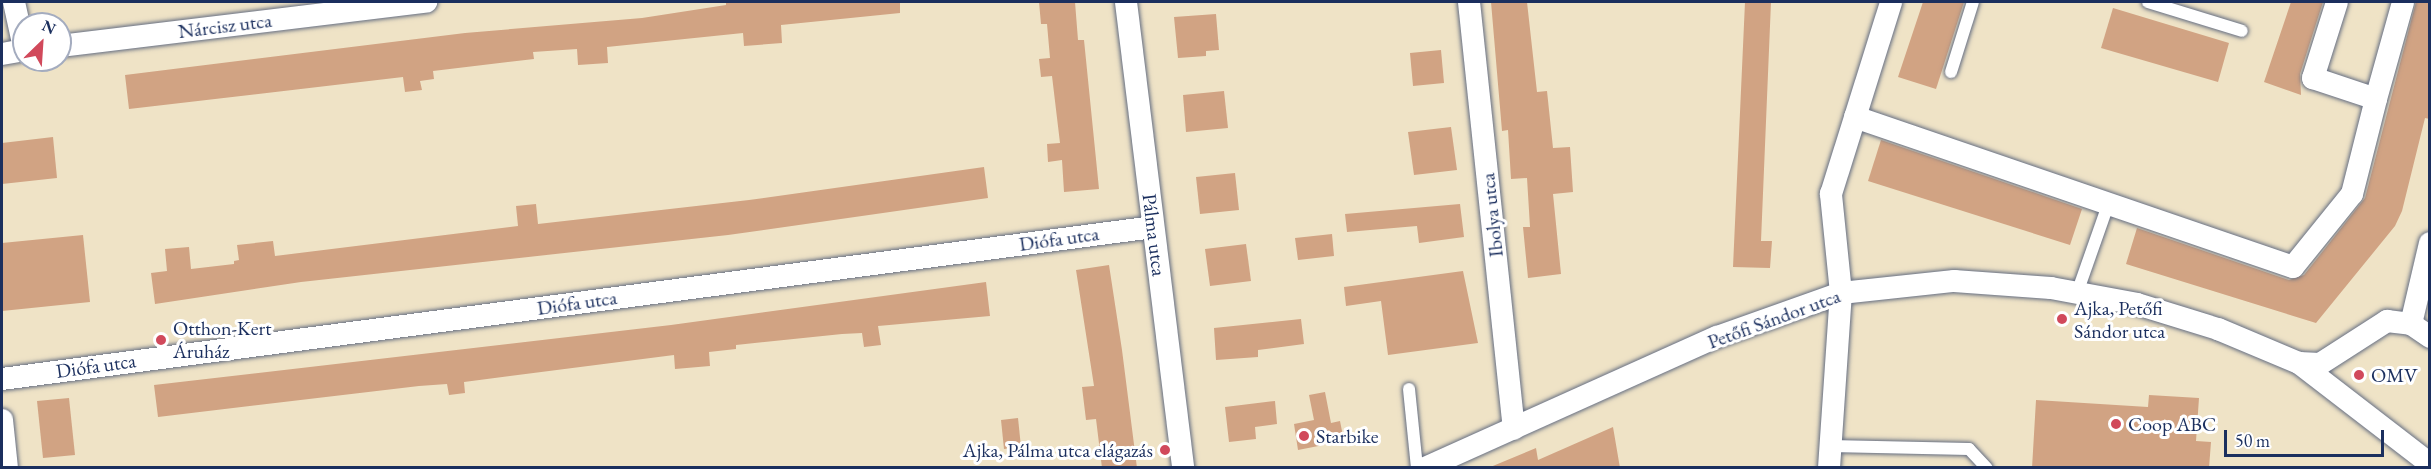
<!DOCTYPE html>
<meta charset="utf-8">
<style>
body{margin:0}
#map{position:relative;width:2431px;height:469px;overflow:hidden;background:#efe3c6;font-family:"EB Garamond",serif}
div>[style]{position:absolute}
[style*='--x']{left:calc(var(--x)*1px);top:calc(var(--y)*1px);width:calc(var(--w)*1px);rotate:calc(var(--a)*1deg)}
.building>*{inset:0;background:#d1a383}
.roads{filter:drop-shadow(0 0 2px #656e82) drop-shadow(0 0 2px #656e82)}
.lane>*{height:12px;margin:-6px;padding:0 6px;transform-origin:6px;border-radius:6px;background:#fff}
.street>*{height:22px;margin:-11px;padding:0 11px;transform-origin:11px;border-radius:11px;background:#fff}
.dots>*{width:16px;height:16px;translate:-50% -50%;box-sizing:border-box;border:3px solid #fff;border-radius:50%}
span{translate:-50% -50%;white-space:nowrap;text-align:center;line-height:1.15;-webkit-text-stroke:6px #fff;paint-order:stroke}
.street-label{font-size:20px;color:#1b2f5e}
.poi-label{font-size:20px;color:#1b2f5e}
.left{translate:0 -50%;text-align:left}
.right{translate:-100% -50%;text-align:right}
.frame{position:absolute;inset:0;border:3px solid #1b2f5e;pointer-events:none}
.north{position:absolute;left:12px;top:12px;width:60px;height:60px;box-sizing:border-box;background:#fff;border:2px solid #a4acbf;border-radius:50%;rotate:25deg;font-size:16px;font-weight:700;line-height:24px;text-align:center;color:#1b2f5e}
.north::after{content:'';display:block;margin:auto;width:21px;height:27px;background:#d1495b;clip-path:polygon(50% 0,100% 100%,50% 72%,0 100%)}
.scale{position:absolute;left:2224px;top:430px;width:160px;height:27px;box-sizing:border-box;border:3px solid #1b2f5e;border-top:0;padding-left:8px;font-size:18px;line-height:21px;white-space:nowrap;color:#1b2f5e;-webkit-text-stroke:4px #fff;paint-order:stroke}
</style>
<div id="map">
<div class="building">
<i style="clip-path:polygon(726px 2px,900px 2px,900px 13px,781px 25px,782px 43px,744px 46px,743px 33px,607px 47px,608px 63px,578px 65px,577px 49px,533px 52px,534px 59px,433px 71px,434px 79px,420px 81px,422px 90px,405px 92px,403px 77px,129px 109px,125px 75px,465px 33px,642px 18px,726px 5px)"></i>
<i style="clip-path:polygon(1039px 2px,1075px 2px,1078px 40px,1084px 40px,1099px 189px,1064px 192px,1062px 160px,1048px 162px,1047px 144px,1060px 143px,1052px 76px,1041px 77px,1039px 59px,1050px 58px,1047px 24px,1041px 24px)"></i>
<i style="clip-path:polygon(1491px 2px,1527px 2px,1537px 92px,1547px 91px,1553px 148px,1570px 147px,1573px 192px,1553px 194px,1561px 274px,1528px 278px,1523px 227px,1530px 227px,1527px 178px,1511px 179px,1508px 130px,1502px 131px)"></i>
<i style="clip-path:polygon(1745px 2px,1771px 2px,1761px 241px,1772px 241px,1770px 268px,1733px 267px)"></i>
<i style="clip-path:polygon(1923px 2px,1964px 2px,1936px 89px,1898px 77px)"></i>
<i style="clip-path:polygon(2291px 2px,2323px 2px,2300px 74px,2301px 95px,2264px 82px)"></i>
<i style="clip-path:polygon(2416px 2px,2430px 2px,2430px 119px,2425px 118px,2402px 211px,2395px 226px,2316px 323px,2126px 264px,2137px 228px,2289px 280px,2304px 275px,2365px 198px)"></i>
<i style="clip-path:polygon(2113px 8px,2229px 43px,2218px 82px,2101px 48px)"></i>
<i style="clip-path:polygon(1216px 14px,1219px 50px,1206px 51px,1206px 56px,1178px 58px,1174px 17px)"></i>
<i style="clip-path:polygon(1441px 50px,1444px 83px,1413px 86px,1410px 53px)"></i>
<i style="clip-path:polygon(1224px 91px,1228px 128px,1186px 132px,1183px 95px)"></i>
<i style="clip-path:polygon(1451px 127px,1457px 170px,1414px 175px,1408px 132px)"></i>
<i style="clip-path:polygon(53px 137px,57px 178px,2px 184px,2px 143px)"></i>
<i style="clip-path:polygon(1881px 140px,2082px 209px,2070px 245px,1868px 181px)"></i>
<i style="clip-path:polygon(984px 167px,988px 198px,728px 235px,301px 282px,155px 304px,151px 273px,167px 271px,165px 249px,189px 247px,191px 269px,234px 264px,234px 261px,239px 260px,237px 245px,273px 241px,275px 256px,518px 226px,516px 206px,536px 204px,538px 224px,749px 200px)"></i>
<i style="clip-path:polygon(1235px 173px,1239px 210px,1200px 214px,1196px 177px)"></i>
<i style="clip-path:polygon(1460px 204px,1464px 237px,1419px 243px,1417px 226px,1347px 232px,1345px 214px)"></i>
<i style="clip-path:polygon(1332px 234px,1334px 256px,1298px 260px,1295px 238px)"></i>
<i style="clip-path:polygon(83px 235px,90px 302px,2px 311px,2px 243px)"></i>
<i style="clip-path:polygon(1246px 244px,1251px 281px,1210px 286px,1205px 249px)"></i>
<i style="clip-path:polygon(1109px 265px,1122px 350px,1137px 468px,1102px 468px,1096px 419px,1086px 420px,1082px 387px,1094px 386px,1076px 270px)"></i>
<i style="clip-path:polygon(1463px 271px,1478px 343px,1388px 355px,1381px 301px,1346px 306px,1344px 287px)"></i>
<i style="clip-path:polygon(986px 282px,990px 316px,878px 326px,881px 345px,864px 347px,862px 333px,842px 334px,736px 345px,736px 349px,709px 352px,710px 366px,675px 369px,674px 355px,464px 382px,465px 393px,449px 395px,447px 384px,419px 386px,158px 417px,154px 385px,671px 325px)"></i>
<i style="clip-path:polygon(1301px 319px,1304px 344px,1258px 350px,1258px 357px,1216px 360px,1214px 328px)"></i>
<i style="clip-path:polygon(1325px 392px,1331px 423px,1340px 421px,1344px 441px,1298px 450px,1294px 424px,1314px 420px,1309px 395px)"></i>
<i style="clip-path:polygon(2149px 395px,2199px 398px,2196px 441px,2211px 442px,2209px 468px,2032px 468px,2036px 400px,2148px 407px)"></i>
<i style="clip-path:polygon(69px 398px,75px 455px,43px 458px,37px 401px)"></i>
<i style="clip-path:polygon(1275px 401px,1277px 424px,1255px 427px,1256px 439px,1229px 442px,1225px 407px)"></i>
<i style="clip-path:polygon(1018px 418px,1021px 447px,1004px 449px,1001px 420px)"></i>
<i style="clip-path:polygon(1613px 427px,1620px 468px,1488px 468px,1536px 448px,1538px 460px)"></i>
</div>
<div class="roads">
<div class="lane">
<i style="--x:2148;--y:2;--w:98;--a:17.1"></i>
<i style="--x:1951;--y:72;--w:73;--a:-72.6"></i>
<i style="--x:2077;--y:293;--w:96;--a:-70.6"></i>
<i style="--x:1409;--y:389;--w:79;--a:84.2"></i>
<i style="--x:1830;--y:446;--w:139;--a:1.2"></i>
<i style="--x:1969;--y:449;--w:26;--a:47"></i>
</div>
<div class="street">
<i style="--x:14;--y:2;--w:47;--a:77.7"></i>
<i style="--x:1126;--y:2;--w:469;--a:83"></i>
<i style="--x:1469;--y:2;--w:429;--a:84"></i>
<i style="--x:2337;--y:2;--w:80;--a:107.5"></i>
<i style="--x:2313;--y:78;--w:66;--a:18.4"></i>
<i style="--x:2376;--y:99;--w:101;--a:-74.4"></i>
<i style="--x:60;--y:46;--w:369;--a:-6.9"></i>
<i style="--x:2;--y:54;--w:22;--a:-10"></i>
<i style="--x:1855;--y:117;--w:463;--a:18.9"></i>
<i style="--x:2293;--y:267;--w:94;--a:-51.1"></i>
<i style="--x:2352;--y:194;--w:98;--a:-75.8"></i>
<i style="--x:2411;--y:324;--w:83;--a:-76.8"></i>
<i style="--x:2299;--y:363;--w:165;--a:37.6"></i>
<i style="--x:2;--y:379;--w:1161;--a:-7.52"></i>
<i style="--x:2;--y:420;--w:48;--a:84.1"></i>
<i style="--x:1425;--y:468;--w:320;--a:-24.2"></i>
<i style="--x:1717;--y:337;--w:132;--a:-19.5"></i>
<i style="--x:1841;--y:293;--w:114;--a:-6.1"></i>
<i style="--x:1954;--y:281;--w:97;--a:4.1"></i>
<i style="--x:2051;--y:288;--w:87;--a:10.5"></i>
<i style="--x:2137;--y:304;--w:85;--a:17.2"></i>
<i style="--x:2218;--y:329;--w:88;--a:22.8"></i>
<i style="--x:2299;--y:363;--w:21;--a:3"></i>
<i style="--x:2320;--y:364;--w:80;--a:-32.7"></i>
<i style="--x:2387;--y:321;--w:24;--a:7"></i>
<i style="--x:2411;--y:324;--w:23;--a:34"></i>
<i style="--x:1829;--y:468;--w:175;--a:-86.1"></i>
<i style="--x:1841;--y:293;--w:100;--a:-95.8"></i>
<i style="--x:1831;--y:194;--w:201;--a:-72.6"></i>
</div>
</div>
<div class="dots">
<i style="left:2062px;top:319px;background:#d1495b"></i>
<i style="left:161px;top:340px;background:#d1495b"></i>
<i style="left:2359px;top:375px;background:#d1495b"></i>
<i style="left:2116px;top:424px;background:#d1495b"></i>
<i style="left:1304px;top:436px;background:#d1495b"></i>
<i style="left:1165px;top:450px;background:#d1495b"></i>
</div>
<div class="street-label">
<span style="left:225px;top:26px;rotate:-7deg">Nárcisz utca</span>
<span style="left:1492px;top:215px;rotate:-96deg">Ibolya utca</span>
<span style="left:1154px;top:235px;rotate:83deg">Pálma utca</span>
<span style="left:1059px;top:239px;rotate:-8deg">Diófa utca</span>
<span style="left:577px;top:303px;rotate:-8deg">Diófa utca</span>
<span style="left:1774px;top:319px;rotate:-20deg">Petőfi Sándor utca</span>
<span style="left:96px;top:366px;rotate:-8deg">Diófa utca</span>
</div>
<div class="poi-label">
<span class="left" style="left:2074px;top:320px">Ajka, Petőfi<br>Sándor utca</span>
<span class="left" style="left:173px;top:340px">Otthon-Kert<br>Áruház</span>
<span class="left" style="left:2371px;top:375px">OMV</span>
<span class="left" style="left:2128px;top:424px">Coop ABC</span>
<span class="left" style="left:1316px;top:436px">Starbike</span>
<span class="right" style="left:1153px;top:450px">Ajka, Pálma utca elágazás</span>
</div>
<div class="frame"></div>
<div class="north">N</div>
<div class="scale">50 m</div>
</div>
